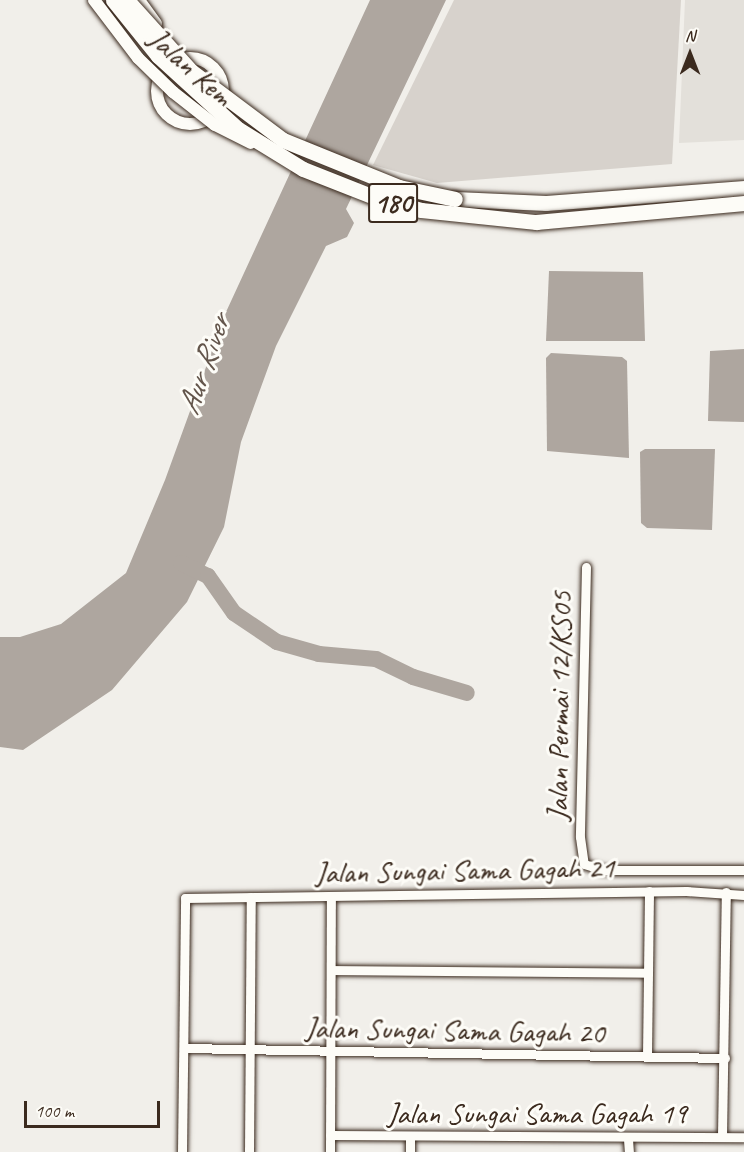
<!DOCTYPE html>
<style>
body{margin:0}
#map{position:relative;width:744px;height:1152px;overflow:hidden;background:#f1efea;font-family:Caveat,sans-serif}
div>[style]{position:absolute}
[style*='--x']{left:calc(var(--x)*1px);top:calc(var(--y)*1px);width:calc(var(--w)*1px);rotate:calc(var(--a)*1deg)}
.built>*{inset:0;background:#e3e0da}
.green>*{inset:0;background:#d7d2cc}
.water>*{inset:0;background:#aea69f}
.river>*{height:16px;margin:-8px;padding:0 8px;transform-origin:8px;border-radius:8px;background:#aea69f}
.roads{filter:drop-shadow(0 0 2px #3b2a1e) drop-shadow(0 0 2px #3b2a1e)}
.minor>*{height:9px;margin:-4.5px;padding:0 4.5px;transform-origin:4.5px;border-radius:4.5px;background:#fdfcf7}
.tertiary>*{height:12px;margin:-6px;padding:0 6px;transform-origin:6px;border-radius:6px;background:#fdfcf7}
.tertiary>.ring{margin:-6px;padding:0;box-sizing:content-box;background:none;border:12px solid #fdfcf7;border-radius:50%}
.primary>*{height:15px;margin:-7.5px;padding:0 7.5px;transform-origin:7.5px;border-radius:7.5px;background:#fdfcf7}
.bridges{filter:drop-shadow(0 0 2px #3b2a1e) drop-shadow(0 0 2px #3b2a1e)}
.tertiary-bridge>*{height:12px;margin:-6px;padding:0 6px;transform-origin:6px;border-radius:6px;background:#fdfcf7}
.primary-bridge>*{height:15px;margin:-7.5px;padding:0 7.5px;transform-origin:7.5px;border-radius:7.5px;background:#fdfcf7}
span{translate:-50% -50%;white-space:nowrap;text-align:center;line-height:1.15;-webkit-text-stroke:6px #fdfcf7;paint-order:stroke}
.shield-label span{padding:2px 4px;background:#fdfcf7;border:2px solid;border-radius:4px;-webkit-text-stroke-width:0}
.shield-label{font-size:28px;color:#3b2a1e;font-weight:700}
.street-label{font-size:30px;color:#3b2a1e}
.water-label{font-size:32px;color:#63554b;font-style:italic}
.north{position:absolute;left:660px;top:24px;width:60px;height:60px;-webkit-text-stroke:4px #fdfcf7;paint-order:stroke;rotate:0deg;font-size:16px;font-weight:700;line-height:24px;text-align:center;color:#3b2a1e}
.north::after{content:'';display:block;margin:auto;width:21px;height:27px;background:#3b2a1e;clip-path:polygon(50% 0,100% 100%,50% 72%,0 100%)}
.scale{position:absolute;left:24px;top:1101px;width:136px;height:27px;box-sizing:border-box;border:3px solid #3b2a1e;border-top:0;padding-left:8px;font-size:18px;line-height:21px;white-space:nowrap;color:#3b2a1e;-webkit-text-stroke:4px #fdfcf7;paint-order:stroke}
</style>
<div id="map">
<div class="built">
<i style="clip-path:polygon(685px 0,744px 0,744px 140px,679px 143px)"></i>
</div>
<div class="green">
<i style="clip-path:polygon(454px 0,681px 0,672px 164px,437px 183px,373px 165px)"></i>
</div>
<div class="water">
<i style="clip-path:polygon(370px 0,446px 0,346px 209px,354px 223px,347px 237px,326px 246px,276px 346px,241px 442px,224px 527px,187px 602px,112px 690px,23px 750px,0 747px,0 637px,20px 637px,61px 624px,126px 573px,165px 480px,226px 312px)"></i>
<i style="clip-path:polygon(549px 271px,643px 272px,645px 341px,546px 341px)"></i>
<i style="clip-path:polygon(744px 349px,744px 422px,708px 421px,710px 351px)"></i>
<i style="clip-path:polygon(551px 353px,622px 357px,627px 361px,629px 458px,547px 451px,546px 358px)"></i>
<i style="clip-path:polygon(645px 449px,715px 449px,712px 530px,647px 528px,641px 523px,640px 452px)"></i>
</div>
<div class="river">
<i style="--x:181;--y:563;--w:30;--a:26"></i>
<i style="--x:208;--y:576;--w:45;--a:54.9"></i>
<i style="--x:234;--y:613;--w:52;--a:34"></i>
<i style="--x:277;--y:642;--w:44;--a:15.9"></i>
<i style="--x:319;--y:654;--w:57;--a:5"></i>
<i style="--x:376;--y:659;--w:41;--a:25.9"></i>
<i style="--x:413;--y:677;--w:56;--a:16.5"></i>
</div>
<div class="roads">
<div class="minor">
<i style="--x:586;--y:567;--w:270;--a:91.3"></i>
<i style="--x:580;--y:837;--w:27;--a:82"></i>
<i style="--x:584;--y:864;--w:21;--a:17"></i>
<i style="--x:604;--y:870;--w:140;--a:0"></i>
<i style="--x:331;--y:970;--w:317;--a:0.5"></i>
<i style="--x:184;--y:1048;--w:541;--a:1.06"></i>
<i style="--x:647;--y:1056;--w:165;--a:-89.3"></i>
<i style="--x:330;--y:1135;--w:414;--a:0.3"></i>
<i style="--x:410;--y:1136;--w:16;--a:90"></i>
<i style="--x:722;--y:1137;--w:245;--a:-89.1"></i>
<i style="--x:628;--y:1139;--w:13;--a:86"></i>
<i style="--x:182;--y:1152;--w:254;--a:-89.3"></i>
<i style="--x:185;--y:898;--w:501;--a:-0.8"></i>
<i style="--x:686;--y:891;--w:58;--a:3.9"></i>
<i style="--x:249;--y:1152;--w:255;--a:-89.6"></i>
<i style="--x:330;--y:1152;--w:256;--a:-89.8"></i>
</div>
<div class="tertiary">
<i style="--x:139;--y:0;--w:29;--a:54"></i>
<i style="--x:111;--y:7;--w:83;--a:51.9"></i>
<i class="ring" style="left:157px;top:58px;width:54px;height:54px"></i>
</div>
<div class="primary">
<i style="--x:455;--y:199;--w:91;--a:2.5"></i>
<i style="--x:546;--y:203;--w:199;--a:-4.3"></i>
</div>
</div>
<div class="bridges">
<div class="tertiary-bridge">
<i style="--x:94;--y:0;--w:73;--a:52.8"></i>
<i style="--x:138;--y:58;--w:49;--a:44.2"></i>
<i style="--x:173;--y:92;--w:53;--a:38.2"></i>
<i style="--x:215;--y:125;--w:40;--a:26.6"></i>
</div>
<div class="primary-bridge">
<i style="--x:113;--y:0;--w:72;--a:51.2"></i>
<i style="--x:158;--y:56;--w:108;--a:42.4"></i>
<i style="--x:238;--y:129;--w:76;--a:31.6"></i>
<i style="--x:303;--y:169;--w:76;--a:21.5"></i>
<i style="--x:374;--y:197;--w:49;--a:15.5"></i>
<i style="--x:421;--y:210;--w:116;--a:6"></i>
<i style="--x:536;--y:222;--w:209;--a:-5.2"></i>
<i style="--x:127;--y:0;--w:96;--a:48"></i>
<i style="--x:191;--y:71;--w:115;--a:36.9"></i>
<i style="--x:283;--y:140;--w:125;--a:22.1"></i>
<i style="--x:399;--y:187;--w:57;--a:12.1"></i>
</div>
</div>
<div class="shield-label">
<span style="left:393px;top:203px">180</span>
</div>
<div class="street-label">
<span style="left:191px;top:67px;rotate:42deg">Jalan Kem</span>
<span style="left:559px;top:706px;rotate:-89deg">Jalan Permai 12/KS05</span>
<span style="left:465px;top:870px;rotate:-1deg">Jalan Sungai Sama Gagah 21</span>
<span style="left:455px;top:1030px;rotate:1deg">Jalan Sungai Sama Gagah 20</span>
<span style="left:537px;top:1113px">Jalan Sungai Sama Gagah 19</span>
</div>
<div class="water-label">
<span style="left:204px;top:365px;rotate:-71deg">Aur River</span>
</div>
<div class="north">N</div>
<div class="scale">100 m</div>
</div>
